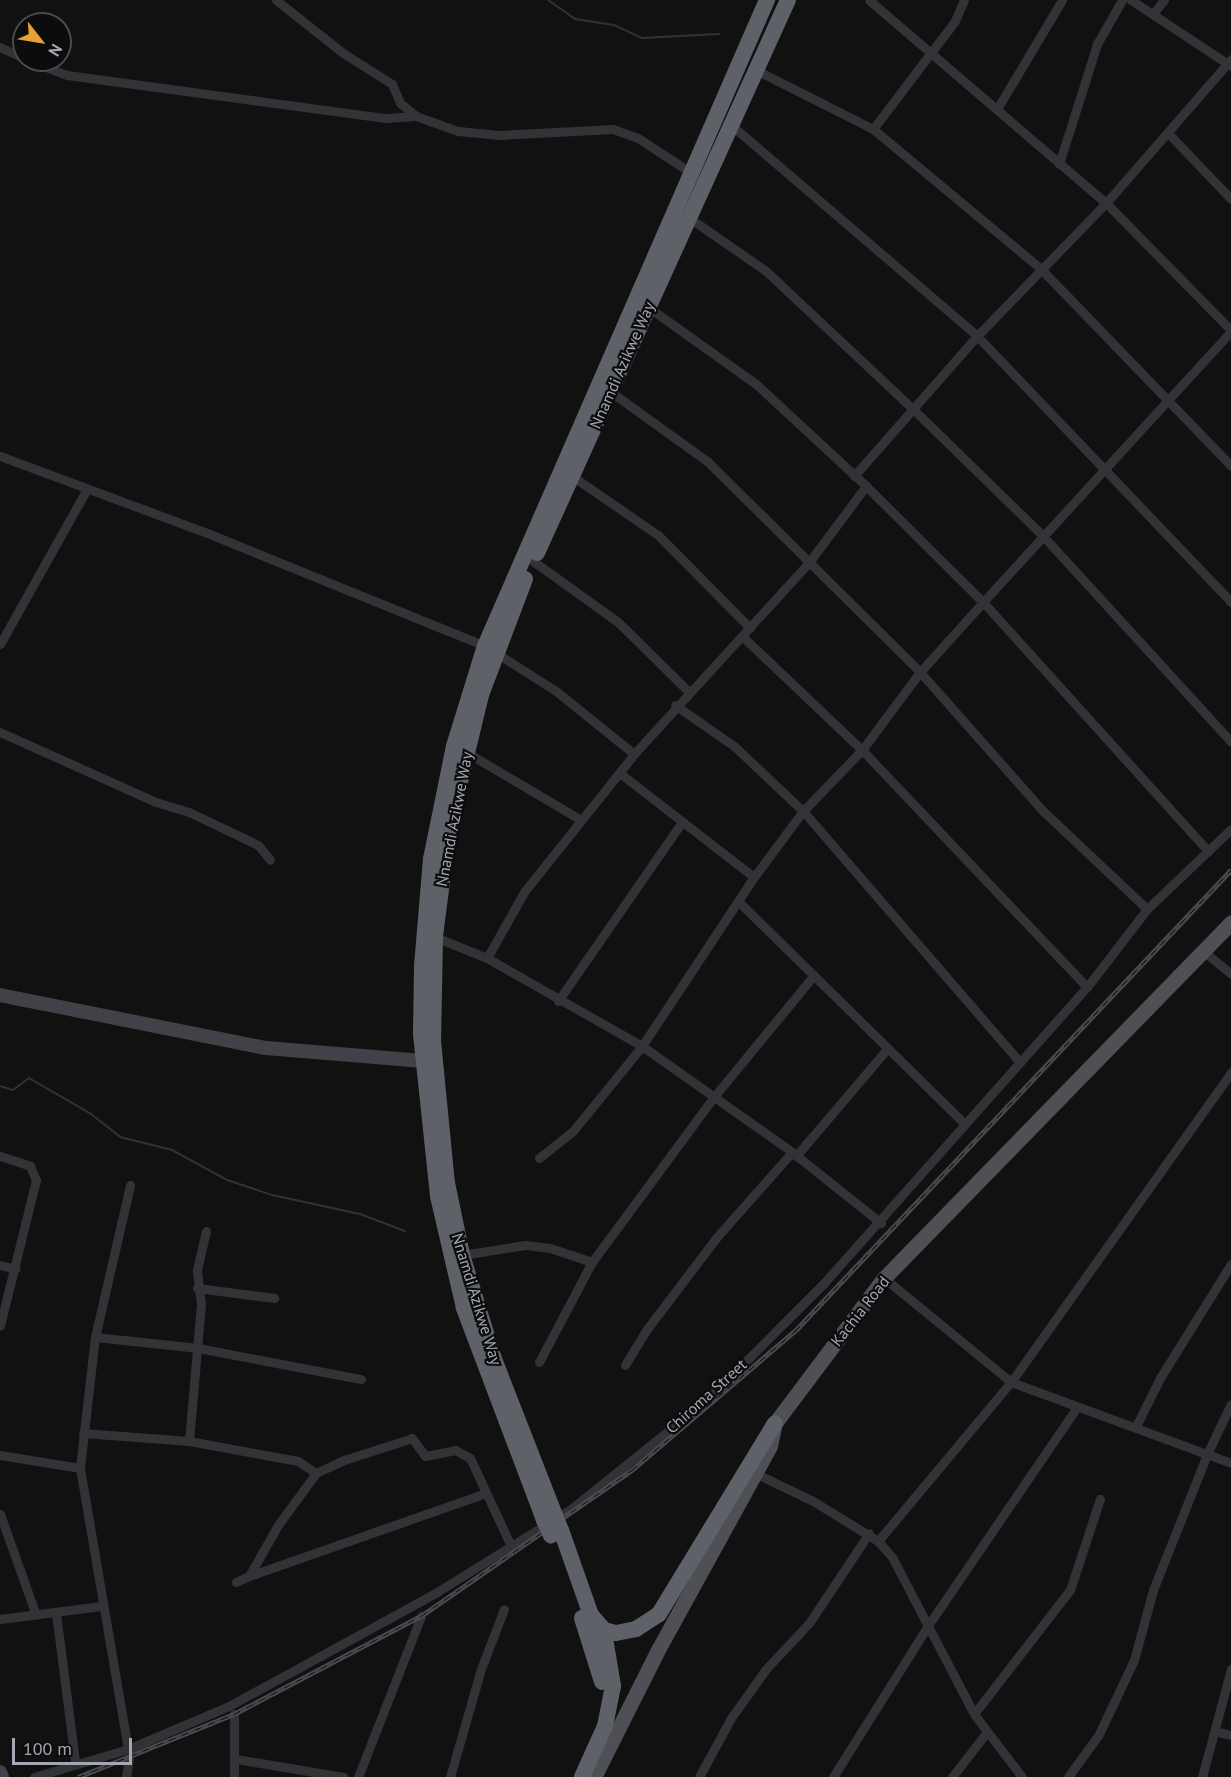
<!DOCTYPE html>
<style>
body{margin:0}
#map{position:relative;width:1231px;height:1777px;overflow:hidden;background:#111112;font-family:"PT Sans",sans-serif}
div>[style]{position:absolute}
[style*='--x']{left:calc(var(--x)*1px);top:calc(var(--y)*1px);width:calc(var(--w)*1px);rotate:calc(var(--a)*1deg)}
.stream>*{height:2px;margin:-1px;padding:0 1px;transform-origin:1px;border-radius:1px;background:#2b343a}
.street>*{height:9px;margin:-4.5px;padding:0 4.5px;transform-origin:4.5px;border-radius:4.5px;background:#323337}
.secondary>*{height:14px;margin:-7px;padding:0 7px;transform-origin:7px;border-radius:7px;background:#404247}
.primary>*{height:15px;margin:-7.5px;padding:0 7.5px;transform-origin:7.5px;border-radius:7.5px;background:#4e5056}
.highway>*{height:16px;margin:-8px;padding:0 8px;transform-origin:8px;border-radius:8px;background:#5e6168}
.rail>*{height:4.5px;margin-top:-2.25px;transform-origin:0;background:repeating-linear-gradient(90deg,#0c0c0d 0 7px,#494b50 0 14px);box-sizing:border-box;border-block:2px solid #494b50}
.highway-bridge>*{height:16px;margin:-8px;padding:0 8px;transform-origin:8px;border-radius:8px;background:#5e6168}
span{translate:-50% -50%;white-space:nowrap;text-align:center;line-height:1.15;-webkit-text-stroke:4.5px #0c0c0d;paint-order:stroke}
.street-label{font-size:16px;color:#a3a8b2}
.north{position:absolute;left:12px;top:12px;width:60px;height:60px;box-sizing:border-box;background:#0c0c0d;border:2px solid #484a4f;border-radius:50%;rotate:121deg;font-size:16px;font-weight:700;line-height:24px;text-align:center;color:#a3a8b2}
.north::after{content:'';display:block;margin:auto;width:21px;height:27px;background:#e7a034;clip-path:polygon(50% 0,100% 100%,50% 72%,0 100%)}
.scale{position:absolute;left:12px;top:1738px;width:120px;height:27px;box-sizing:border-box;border:3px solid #a3a8b2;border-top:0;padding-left:8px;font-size:18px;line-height:21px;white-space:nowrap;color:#a3a8b2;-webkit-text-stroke:4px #0c0c0d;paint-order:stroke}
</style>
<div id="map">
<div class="stream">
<i style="--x:548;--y:0;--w:33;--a:35"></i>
<i style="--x:575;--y:19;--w:39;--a:9"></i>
<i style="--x:614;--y:25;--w:31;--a:25"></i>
<i style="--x:642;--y:38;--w:77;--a:-3"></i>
<i style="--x:0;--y:1086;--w:14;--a:17"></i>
<i style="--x:13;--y:1090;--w:20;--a:-37"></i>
<i style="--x:29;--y:1078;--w:72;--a:30.1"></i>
<i style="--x:91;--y:1114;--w:37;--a:38"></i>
<i style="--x:120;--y:1137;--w:54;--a:14"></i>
<i style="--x:172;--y:1150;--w:63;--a:28.6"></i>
<i style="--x:227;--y:1180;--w:47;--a:18.4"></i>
<i style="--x:272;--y:1195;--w:90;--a:12.2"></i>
<i style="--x:360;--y:1214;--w:48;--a:20.7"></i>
</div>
<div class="street">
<i style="--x:276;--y:0;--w:85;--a:38.3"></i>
<i style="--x:343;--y:53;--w:58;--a:32.3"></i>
<i style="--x:392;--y:84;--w:21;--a:67"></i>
<i style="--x:400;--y:103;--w:21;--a:39"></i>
<i style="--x:869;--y:0;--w:312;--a:40.6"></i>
<i style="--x:1106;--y:203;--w:178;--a:45.5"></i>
<i style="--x:1131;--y:0;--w:120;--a:33.4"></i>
<i style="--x:1153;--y:14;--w:18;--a:-52"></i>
<i style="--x:0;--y:47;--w:26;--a:25"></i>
<i style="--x:27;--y:60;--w:43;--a:20.6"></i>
<i style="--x:67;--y:75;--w:322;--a:7.7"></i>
<i style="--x:386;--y:118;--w:30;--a:-4"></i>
<i style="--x:416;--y:116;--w:45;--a:19.7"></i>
<i style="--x:458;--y:131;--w:42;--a:5.4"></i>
<i style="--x:500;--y:135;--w:113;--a:-3"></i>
<i style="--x:613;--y:129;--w:27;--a:20"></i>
<i style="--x:638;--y:138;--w:66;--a:33.2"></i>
<i style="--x:756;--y:70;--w:131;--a:26.8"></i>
<i style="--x:873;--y:129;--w:219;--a:39.8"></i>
<i style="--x:1041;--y:269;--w:274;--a:46"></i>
<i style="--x:997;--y:109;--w:127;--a:-59.2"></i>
<i style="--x:730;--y:124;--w:326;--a:40.6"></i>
<i style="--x:977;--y:336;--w:368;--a:46.3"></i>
<i style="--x:873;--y:129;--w:136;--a:-52.8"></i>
<i style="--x:955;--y:21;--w:23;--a:-67"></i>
<i style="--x:1168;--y:133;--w:91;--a:46.3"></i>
<i style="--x:1059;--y:164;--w:126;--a:-72.4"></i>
<i style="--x:1097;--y:44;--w:51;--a:-60.4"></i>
<i style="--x:688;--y:217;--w:95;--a:34.7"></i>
<i style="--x:766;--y:271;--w:200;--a:43.2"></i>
<i style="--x:912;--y:408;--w:185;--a:44.3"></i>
<i style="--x:1044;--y:537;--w:277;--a:47.6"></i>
<i style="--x:648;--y:307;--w:133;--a:35.5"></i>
<i style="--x:756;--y:384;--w:150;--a:42.8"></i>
<i style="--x:866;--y:486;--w:165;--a:44.8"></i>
<i style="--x:983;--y:602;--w:336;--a:47.9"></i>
<i style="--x:611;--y:392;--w:120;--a:35.8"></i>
<i style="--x:708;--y:462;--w:298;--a:44.7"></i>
<i style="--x:920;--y:672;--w:186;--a:48.5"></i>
<i style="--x:1043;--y:811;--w:143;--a:43.3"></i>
<i style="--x:0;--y:456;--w:226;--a:20.4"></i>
<i style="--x:212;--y:535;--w:295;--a:22.1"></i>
<i style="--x:572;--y:476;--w:104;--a:34.5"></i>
<i style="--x:658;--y:535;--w:131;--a:45.3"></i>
<i style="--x:854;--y:476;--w:186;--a:-48.7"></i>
<i style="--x:977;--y:336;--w:185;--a:-45.9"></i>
<i style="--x:1106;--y:203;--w:191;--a:-49"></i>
<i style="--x:533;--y:561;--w:105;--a:35.7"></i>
<i style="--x:618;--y:622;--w:100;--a:44.6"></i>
<i style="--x:743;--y:637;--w:164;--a:43.5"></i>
<i style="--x:862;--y:750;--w:327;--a:46.5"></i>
<i style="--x:0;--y:644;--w:176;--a:-60.7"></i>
<i style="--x:496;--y:653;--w:71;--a:32.3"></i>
<i style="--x:556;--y:691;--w:100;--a:38.9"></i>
<i style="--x:675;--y:705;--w:72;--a:34.8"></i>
<i style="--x:734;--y:746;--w:95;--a:43.3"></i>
<i style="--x:803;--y:811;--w:332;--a:49.2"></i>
<i style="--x:0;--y:732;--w:171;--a:24.2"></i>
<i style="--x:156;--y:802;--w:34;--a:17"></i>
<i style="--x:189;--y:812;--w:76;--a:25.6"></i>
<i style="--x:258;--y:845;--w:19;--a:51"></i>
<i style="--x:466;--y:752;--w:134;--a:30.6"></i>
<i style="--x:621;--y:774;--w:168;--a:37.8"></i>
<i style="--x:739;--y:902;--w:317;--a:44.5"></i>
<i style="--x:435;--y:937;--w:56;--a:22"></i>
<i style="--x:487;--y:958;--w:178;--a:29.6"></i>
<i style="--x:642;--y:1046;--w:184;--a:35.2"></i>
<i style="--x:792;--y:1152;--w:114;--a:38.6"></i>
<i style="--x:1203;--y:951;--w:36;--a:39"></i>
<i style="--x:487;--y:958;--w:76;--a:-60.7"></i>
<i style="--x:524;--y:892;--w:176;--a:-51.4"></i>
<i style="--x:634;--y:754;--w:261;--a:-47.6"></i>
<i style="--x:810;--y:561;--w:94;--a:-53.3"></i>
<i style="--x:558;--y:1001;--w:218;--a:-55.3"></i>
<i style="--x:0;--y:1156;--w:32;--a:18"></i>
<i style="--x:30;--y:1166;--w:15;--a:67"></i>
<i style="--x:36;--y:1180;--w:150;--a:103.9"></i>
<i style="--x:796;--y:1156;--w:140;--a:-49.6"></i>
<i style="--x:539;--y:1158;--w:43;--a:-38.5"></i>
<i style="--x:573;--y:1131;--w:109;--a:-50.9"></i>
<i style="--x:642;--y:1046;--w:203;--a:-56.5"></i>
<i style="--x:754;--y:877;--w:82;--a:-53.4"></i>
<i style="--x:803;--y:811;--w:85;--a:-46"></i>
<i style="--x:862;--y:750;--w:97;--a:-53.4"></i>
<i style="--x:920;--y:672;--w:94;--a:-48"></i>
<i style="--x:983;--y:602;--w:367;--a:-47.5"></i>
<i style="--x:462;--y:1255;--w:64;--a:-9"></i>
<i style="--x:525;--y:1245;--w:25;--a:7"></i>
<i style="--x:550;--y:1248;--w:44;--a:18.4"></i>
<i style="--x:0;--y:1265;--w:16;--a:14"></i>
<i style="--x:884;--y:1278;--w:164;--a:39.3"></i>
<i style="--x:1011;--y:1382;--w:234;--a:20.2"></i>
<i style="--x:197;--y:1288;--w:78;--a:7.4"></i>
<i style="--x:95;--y:1337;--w:104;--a:6.1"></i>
<i style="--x:198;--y:1348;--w:166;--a:10.8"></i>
<i style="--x:539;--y:1362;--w:113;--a:-62.1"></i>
<i style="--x:592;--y:1262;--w:204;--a:-53.6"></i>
<i style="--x:713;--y:1098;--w:159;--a:-50.6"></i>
<i style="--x:625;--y:1365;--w:42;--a:-58.6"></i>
<i style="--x:647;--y:1329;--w:114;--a:-52.8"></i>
<i style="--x:716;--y:1238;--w:115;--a:-48.5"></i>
<i style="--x:1136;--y:1426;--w:54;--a:-63.4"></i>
<i style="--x:1160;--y:1378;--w:134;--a:-58.1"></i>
<i style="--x:83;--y:1433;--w:106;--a:4.3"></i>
<i style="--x:189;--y:1441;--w:111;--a:10.4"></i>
<i style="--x:298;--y:1461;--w:22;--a:34"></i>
<i style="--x:316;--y:1473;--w:31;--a:-25"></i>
<i style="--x:344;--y:1460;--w:71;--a:-17.9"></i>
<i style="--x:412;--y:1438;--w:22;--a:54"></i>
<i style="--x:425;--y:1456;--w:31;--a:-11"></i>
<i style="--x:455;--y:1450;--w:17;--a:28"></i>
<i style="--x:470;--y:1458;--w:99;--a:65"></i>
<i style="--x:189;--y:1441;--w:138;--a:-85"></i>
<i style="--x:201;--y:1304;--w:34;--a:-97"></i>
<i style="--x:197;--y:1270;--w:40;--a:-77"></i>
<i style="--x:0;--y:1455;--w:81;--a:9.2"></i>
<i style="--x:755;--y:1473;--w:64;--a:25.8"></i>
<i style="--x:813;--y:1501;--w:76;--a:31.6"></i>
<i style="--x:878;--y:1541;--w:21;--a:49"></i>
<i style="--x:892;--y:1557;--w:177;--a:62.4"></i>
<i style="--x:974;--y:1714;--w:79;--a:52.7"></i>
<i style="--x:0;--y:1514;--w:107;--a:70.4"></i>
<i style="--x:878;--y:1541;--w:207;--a:-50.1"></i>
<i style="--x:1011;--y:1382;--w:380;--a:-54.6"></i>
<i style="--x:249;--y:1576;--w:251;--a:-19.3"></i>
<i style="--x:236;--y:1582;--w:14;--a:-25"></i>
<i style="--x:249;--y:1576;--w:59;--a:-60.4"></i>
<i style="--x:278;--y:1525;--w:64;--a:-53.8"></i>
<i style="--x:56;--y:1613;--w:150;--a:82.7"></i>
<i style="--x:0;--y:1619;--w:102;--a:-7.3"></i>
<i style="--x:974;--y:1714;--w:157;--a:-52.3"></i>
<i style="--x:1070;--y:1590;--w:96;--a:-71.8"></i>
<i style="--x:1214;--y:1731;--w:17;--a:13"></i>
<i style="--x:128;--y:1749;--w:285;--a:-99.7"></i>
<i style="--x:80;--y:1468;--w:132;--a:-83.5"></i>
<i style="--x:95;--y:1337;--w:156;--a:-77"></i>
<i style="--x:236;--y:1759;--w:109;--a:9.5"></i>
<i style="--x:34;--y:1777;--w:98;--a:-16.6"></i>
<i style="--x:128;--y:1749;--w:110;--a:-23.1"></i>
<i style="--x:229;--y:1706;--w:237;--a:-28.7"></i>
<i style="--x:437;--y:1592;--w:158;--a:-31.8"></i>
<i style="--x:571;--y:1509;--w:177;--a:-38.8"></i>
<i style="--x:709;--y:1398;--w:163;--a:-45"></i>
<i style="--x:824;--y:1283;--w:396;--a:-48.4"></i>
<i style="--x:1087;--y:987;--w:98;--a:-52.4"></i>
<i style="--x:1147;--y:909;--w:116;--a:-43.6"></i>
<i style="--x:126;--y:1777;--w:18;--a:-81"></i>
<i style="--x:234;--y:1777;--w:63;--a:-90"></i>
<i style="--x:358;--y:1777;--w:173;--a:-68.6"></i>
<i style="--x:450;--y:1777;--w:112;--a:-74"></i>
<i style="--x:481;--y:1669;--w:64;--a:-69"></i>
<i style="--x:699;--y:1777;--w:67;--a:-61.5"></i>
<i style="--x:731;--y:1718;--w:60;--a:-54.5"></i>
<i style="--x:766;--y:1669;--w:63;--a:-46.9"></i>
<i style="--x:809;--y:1623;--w:108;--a:-56.3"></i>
<i style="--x:833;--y:1777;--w:177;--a:-57.9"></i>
<i style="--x:927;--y:1627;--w:266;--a:-55.7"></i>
<i style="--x:952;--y:1777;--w:56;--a:-52.3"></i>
<i style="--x:1068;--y:1777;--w:53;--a:-54.2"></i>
<i style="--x:1099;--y:1734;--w:82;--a:-64.7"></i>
<i style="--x:1134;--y:1660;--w:73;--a:-74.8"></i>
<i style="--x:1153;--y:1590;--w:146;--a:-68.3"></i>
<i style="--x:1207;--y:1454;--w:55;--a:-64.4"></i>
<i style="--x:1202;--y:1777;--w:112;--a:-75"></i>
</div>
<div class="secondary">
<i style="--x:0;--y:995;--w:271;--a:11.3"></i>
<i style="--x:266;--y:1048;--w:158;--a:4.7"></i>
<i style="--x:0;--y:1772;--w:5;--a:68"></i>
</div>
<div class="primary">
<i style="--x:594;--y:1777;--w:144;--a:-63.3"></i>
<i style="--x:659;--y:1648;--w:230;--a:-61.2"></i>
<i style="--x:770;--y:1446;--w:24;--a:-78"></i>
<i style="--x:775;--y:1423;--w:181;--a:-53.1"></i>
<i style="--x:884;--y:1278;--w:497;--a:-45.7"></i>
</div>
<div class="highway">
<i style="--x:537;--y:553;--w:607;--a:-65.59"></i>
<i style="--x:525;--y:579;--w:124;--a:110.8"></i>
<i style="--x:481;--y:695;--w:136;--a:103.6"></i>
<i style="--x:449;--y:827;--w:111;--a:97.3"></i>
<i style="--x:435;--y:937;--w:104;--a:91.1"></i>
<i style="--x:433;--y:1041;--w:143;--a:84.4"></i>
<i style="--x:447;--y:1183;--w:74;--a:78.2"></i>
<i style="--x:462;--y:1255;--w:109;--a:72.9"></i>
<i style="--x:494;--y:1359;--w:165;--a:68.7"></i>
<i style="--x:544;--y:1520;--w:227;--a:-110.7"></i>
<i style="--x:464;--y:1308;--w:115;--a:-103.1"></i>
<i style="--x:438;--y:1196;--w:164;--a:-96"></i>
<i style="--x:421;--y:1033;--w:67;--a:-89.1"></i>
<i style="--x:422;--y:966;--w:107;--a:-85.2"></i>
<i style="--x:431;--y:859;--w:115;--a:-78.5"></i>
<i style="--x:454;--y:746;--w:105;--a:-72.8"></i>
<i style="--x:485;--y:646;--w:705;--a:-66.42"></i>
<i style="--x:561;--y:1530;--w:90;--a:70.6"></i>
<i style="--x:591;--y:1615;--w:33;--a:63"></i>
<i style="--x:606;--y:1644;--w:43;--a:80.5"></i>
<i style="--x:613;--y:1686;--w:41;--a:101.3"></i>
<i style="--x:605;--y:1726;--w:56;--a:114.3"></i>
<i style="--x:591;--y:1615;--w:20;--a:49"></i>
<i style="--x:604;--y:1630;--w:12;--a:14"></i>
<i style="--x:616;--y:1633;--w:20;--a:-11"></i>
<i style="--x:636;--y:1629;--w:27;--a:-33"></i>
<i style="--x:659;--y:1614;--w:223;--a:-58.7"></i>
<i style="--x:582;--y:1618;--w:67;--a:72.6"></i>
</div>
<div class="rail">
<i style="--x:78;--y:1777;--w:168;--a:-22"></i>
<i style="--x:234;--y:1714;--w:211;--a:-27.7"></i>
<i style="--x:421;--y:1616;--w:257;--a:-34.7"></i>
<i style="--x:632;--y:1470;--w:214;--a:-40.5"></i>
<i style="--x:795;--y:1331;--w:635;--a:-46.6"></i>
</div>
<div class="highway-bridge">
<i style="--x:554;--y:1513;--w:18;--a:68"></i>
<i style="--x:544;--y:1520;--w:17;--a:66"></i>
</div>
<div class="street-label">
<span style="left:622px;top:365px;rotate:-66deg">Nnamdi Azikwe Way</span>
<span style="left:454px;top:819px;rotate:-79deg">Nnamdi Azikwe Way</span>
<span style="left:477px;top:1299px;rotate:73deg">Nnamdi Azikwe Way</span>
<span style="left:860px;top:1311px;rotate:-52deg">Kachia Road</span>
<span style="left:706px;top:1396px;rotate:-42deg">Chiroma Street</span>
</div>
<div class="north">N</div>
<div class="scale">100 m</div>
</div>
